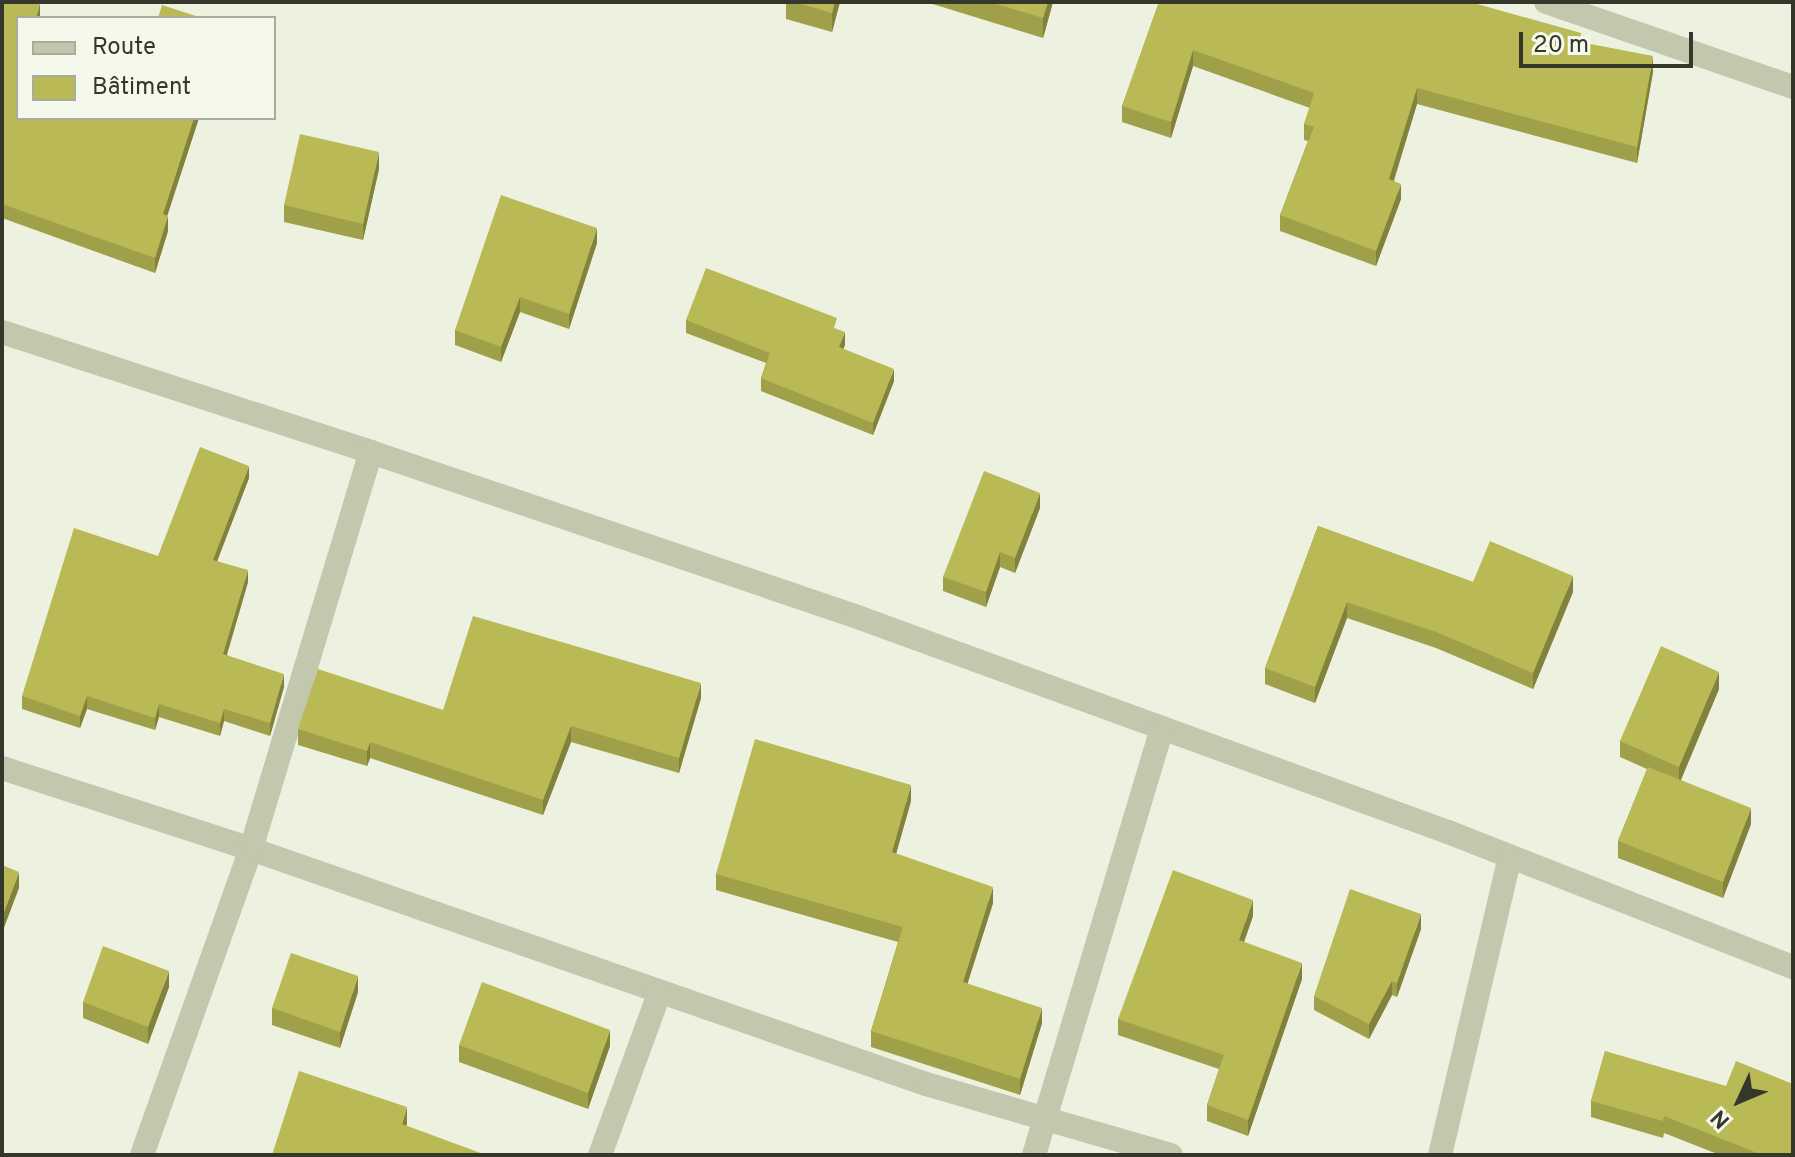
<!DOCTYPE html>
<meta charset="utf-8">
<style>
body{margin:0}
#map{position:relative;width:1795px;height:1157px;overflow:hidden;background:#ecf1e0;font-family:Overpass,sans-serif}
div>[style]{position:absolute}
[style*='--x']{left:calc(var(--x)*1px);top:calc(var(--y)*1px);width:calc(var(--w)*1px);rotate:calc(var(--a)*1deg)}
.street>*{height:24px;margin:-12px;padding:0 12px;transform-origin:12px;border-radius:12px;background:#c2c8ad}
.wall>*{inset:0;background:#9fa049}
.shaded-wall>*{inset:0;background:#82823c}
.building>*{inset:0;background:#b9ba55}
span{translate:-50% -50%;white-space:nowrap;text-align:center;line-height:1.15;-webkit-text-stroke:7px #f5f9ec;paint-order:stroke}
.frame{position:absolute;inset:0;border:4px solid #36372b;pointer-events:none}
.legend{position:absolute;left:16px;top:16px;width:260px;height:104px;box-sizing:border-box;background:#f5f9ec;border:2px solid #a9ab9f;margin:0;padding:10px 14px;list-style:none;font-size:24px;color:#36372b}
.legend li{display:flex;align-items:center;gap:16px;height:40px}
.legend b{width:40px;border:2px solid #a9ab9f}
.north{position:absolute;left:1699px;top:1061px;width:80px;height:80px;-webkit-text-stroke:6px #f5f9ec;paint-order:stroke;rotate:226deg;font-size:22px;font-weight:700;line-height:32px;text-align:center;color:#36372b}
.north::after{content:'';display:block;margin:auto;width:28px;height:36px;background:#36372b;clip-path:polygon(50% 0,100% 100%,50% 72%,0 100%)}
.scale{position:absolute;left:1519px;top:32px;width:174px;height:36px;box-sizing:border-box;border:4px solid #36372b;border-top:0;padding-left:10px;font-size:24px;line-height:28px;white-space:nowrap;color:#36372b;-webkit-text-stroke:6px #f5f9ec;paint-order:stroke}
</style>
<div id="map">
<div class="street">
<i style="--x:1546;--y:2;--w:261;--a:19"></i>
<i style="--x:2;--y:332;--w:388;--a:18"></i>
<i style="--x:371;--y:452;--w:508;--a:18.72"></i>
<i style="--x:852;--y:615;--w:634;--a:20.01"></i>
<i style="--x:1448;--y:832;--w:370;--a:21.4"></i>
<i style="--x:2;--y:768;--w:262;--a:18"></i>
<i style="--x:251;--y:849;--w:715;--a:19.2"></i>
<i style="--x:926;--y:1084;--w:255;--a:16.2"></i>
<i style="--x:142;--y:1155;--w:325;--a:-70.4"></i>
<i style="--x:251;--y:849;--w:415;--a:-73.2"></i>
<i style="--x:600;--y:1155;--w:171;--a:-69.9"></i>
<i style="--x:1034;--y:1155;--w:446;--a:-73.3"></i>
<i style="--x:1440;--y:1155;--w:306;--a:-76.8"></i>
</div>
<div class="wall">
<i style="clip-path:polygon(2px 2px,40px 18px,18px 18px,18px 118px,199px 118px,167px 215px,168px 231px,155px 273px,2px 218px)"></i>
<i style="clip-path:polygon(786px 2px,840px 2px,832px 32px,786px 19px)"></i>
<i style="clip-path:polygon(926px 2px,1053px 2px,1043px 38px)"></i>
<i style="clip-path:polygon(1159px 2px,1581px 42px,1653px 72px,1637px 163px,1417px 104px,1394px 181px,1401px 199px,1376px 266px,1280px 231px,1280px 215px,1308px 141px,1304px 140px,1304px 124px,1310px 108px,1193px 66px,1171px 138px,1122px 122px,1122px 106px)"></i>
<i style="clip-path:polygon(379px 169px,363px 240px,284px 222px,284px 205px)"></i>
<i style="clip-path:polygon(597px 243px,569px 329px,520px 312px,501px 362px,455px 345px,455px 330px)"></i>
<i style="clip-path:polygon(686px 320px,837px 329px,845px 345px,843px 349px,894px 381px,873px 435px,761px 391px,761px 378px,766px 363px,686px 333px)"></i>
<i style="clip-path:polygon(249px 478px,217px 561px,248px 582px,227px 655px,284px 687px,270px 736px,224px 721px,220px 736px,159px 717px,155px 730px,87px 709px,80px 728px,22px 709px,22px 696px,158px 556px)"></i>
<i style="clip-path:polygon(1040px 508px,1015px 573px,1000px 567px,986px 607px,943px 591px,943px 577px)"></i>
<i style="clip-path:polygon(1318px 526px,1473px 582px,1573px 592px,1533px 689px,1436px 648px,1347px 618px,1315px 703px,1265px 684px,1265px 668px)"></i>
<i style="clip-path:polygon(1719px 689px,1681px 780px,1751px 824px,1723px 898px,1618px 858px,1618px 841px,1647px 769px,1620px 757px,1620px 741px)"></i>
<i style="clip-path:polygon(701px 698px,679px 773px,571px 742px,543px 815px,370px 758px,367px 766px,298px 745px,298px 729px,443px 710px)"></i>
<i style="clip-path:polygon(911px 801px,896px 854px,993px 903px,967px 984px,1042px 1023px,1020px 1095px,871px 1047px,871px 1031px,898px 942px,716px 890px,716px 874px)"></i>
<i style="clip-path:polygon(1253px 916px,1244px 942px,1302px 979px,1248px 1136px,1207px 1121px,1207px 1105px,1219px 1069px,1118px 1035px,1118px 1019px)"></i>
<i style="clip-path:polygon(1421px 929px,1397px 997px,1392px 995px,1369px 1039px,1314px 1010px,1314px 996px)"></i>
<i style="clip-path:polygon(169px 987px,148px 1044px,83px 1018px,83px 1002px)"></i>
<i style="clip-path:polygon(358px 992px,340px 1048px,272px 1025px,272px 1008px)"></i>
<i style="clip-path:polygon(459px 1045px,610px 1046px,588px 1109px,459px 1062px)"></i>
<i style="clip-path:polygon(1605px 1051px,1793px 1155px,1720px 1155px,1664px 1133px,1663px 1138px,1591px 1117px,1591px 1101px)"></i>
</div>
<div class="shaded-wall">
<i style="clip-path:polygon(835px 2px,840px 2px,832px 32px,832px 13px)"></i>
<i style="clip-path:polygon(1048px 2px,1053px 2px,1043px 38px,1043px 18px)"></i>
<i style="clip-path:polygon(40px 3px,40px 18px,36px 18px)"></i>
<i style="clip-path:polygon(1193px 50px,1193px 66px,1171px 138px,1171px 122px)"></i>
<i style="clip-path:polygon(1653px 56px,1653px 72px,1637px 163px,1637px 147px)"></i>
<i style="clip-path:polygon(1417px 88px,1417px 104px,1389px 195px,1389px 179px)"></i>
<i style="clip-path:polygon(194px 118px,199px 118px,163px 229px,163px 214px)"></i>
<i style="clip-path:polygon(379px 152px,379px 169px,363px 240px,363px 224px)"></i>
<i style="clip-path:polygon(1401px 184px,1401px 199px,1376px 266px,1376px 251px)"></i>
<i style="clip-path:polygon(168px 216px,168px 231px,155px 273px,155px 258px)"></i>
<i style="clip-path:polygon(597px 228px,597px 243px,569px 329px,569px 314px)"></i>
<i style="clip-path:polygon(520px 297px,520px 312px,501px 362px,501px 347px)"></i>
<i style="clip-path:polygon(845px 332px,845px 345px,839px 360px,839px 347px)"></i>
<i style="clip-path:polygon(894px 369px,894px 381px,873px 435px,873px 423px)"></i>
<i style="clip-path:polygon(249px 466px,249px 478px,213px 572px,213px 560px)"></i>
<i style="clip-path:polygon(1040px 493px,1040px 508px,1015px 573px,1015px 558px)"></i>
<i style="clip-path:polygon(1000px 552px,1000px 567px,986px 607px,986px 592px)"></i>
<i style="clip-path:polygon(248px 570px,248px 582px,223px 667px,223px 654px)"></i>
<i style="clip-path:polygon(1573px 576px,1573px 592px,1533px 689px,1533px 673px)"></i>
<i style="clip-path:polygon(1347px 602px,1347px 618px,1315px 703px,1315px 687px)"></i>
<i style="clip-path:polygon(1719px 672px,1719px 689px,1679px 784px,1679px 767px)"></i>
<i style="clip-path:polygon(284px 674px,284px 687px,270px 736px,270px 723px)"></i>
<i style="clip-path:polygon(701px 683px,701px 698px,679px 773px,679px 758px)"></i>
<i style="clip-path:polygon(87px 696px,87px 709px,80px 728px,80px 716px)"></i>
<i style="clip-path:polygon(159px 704px,159px 717px,155px 730px,155px 718px)"></i>
<i style="clip-path:polygon(224px 709px,224px 721px,220px 736px,220px 723px)"></i>
<i style="clip-path:polygon(571px 726px,571px 742px,543px 815px,543px 800px)"></i>
<i style="clip-path:polygon(370px 742px,370px 758px,367px 766px,367px 751px)"></i>
<i style="clip-path:polygon(911px 785px,911px 801px,892px 868px,892px 852px)"></i>
<i style="clip-path:polygon(1751px 808px,1751px 824px,1723px 898px,1723px 882px)"></i>
<i style="clip-path:polygon(19px 872px,19px 888px,2px 933px,2px 917px)"></i>
<i style="clip-path:polygon(993px 887px,993px 903px,963px 998px,963px 982px)"></i>
<i style="clip-path:polygon(1253px 900px,1253px 916px,1239px 956px,1239px 940px)"></i>
<i style="clip-path:polygon(1421px 914px,1421px 929px,1397px 997px,1397px 983px)"></i>
<i style="clip-path:polygon(1302px 963px,1302px 979px,1248px 1136px,1248px 1120px)"></i>
<i style="clip-path:polygon(169px 971px,169px 987px,148px 1044px,148px 1027px)"></i>
<i style="clip-path:polygon(358px 976px,358px 992px,340px 1048px,340px 1032px)"></i>
<i style="clip-path:polygon(1392px 981px,1392px 995px,1369px 1039px,1369px 1024px)"></i>
<i style="clip-path:polygon(1042px 1008px,1042px 1023px,1020px 1095px,1020px 1079px)"></i>
<i style="clip-path:polygon(610px 1030px,610px 1046px,588px 1109px,588px 1093px)"></i>
<i style="clip-path:polygon(407px 1107px,407px 1124px,402px 1141px,402px 1124px)"></i>
</div>
<div class="building">
<i style="clip-path:polygon(2px 2px,36px 2px,40px 3px,36px 18px,18px 18px,18px 118px,194px 118px,163px 214px,168px 216px,155px 258px,2px 204px)"></i>
<i style="clip-path:polygon(794px 2px,835px 2px,832px 13px)"></i>
<i style="clip-path:polygon(989px 2px,1048px 2px,1043px 18px)"></i>
<i style="clip-path:polygon(1159px 2px,1470px 2px,1581px 33px,1580px 42px,1653px 56px,1637px 147px,1417px 88px,1389px 179px,1401px 184px,1376px 251px,1280px 215px,1314px 127px,1304px 124px,1314px 93px,1193px 50px,1171px 122px,1122px 106px)"></i>
<i style="clip-path:polygon(162px 5px,202px 18px,158px 18px)"></i>
<i style="clip-path:polygon(300px 134px,379px 152px,363px 224px,284px 205px)"></i>
<i style="clip-path:polygon(501px 195px,597px 228px,569px 314px,520px 297px,501px 347px,455px 330px)"></i>
<i style="clip-path:polygon(706px 268px,837px 318px,834px 328px,845px 332px,839px 347px,894px 369px,873px 423px,761px 378px,770px 353px,686px 320px)"></i>
<i style="clip-path:polygon(200px 447px,249px 466px,213px 560px,248px 570px,223px 654px,284px 674px,270px 723px,224px 709px,220px 723px,159px 704px,155px 718px,87px 696px,80px 716px,22px 696px,74px 528px,158px 556px)"></i>
<i style="clip-path:polygon(984px 471px,1040px 493px,1015px 558px,1000px 552px,986px 592px,943px 577px)"></i>
<i style="clip-path:polygon(1318px 526px,1473px 582px,1490px 541px,1573px 576px,1533px 673px,1436px 632px,1347px 602px,1315px 687px,1265px 668px)"></i>
<i style="clip-path:polygon(473px 616px,701px 683px,679px 758px,571px 726px,543px 800px,370px 742px,367px 751px,298px 729px,318px 669px,443px 710px)"></i>
<i style="clip-path:polygon(1661px 646px,1719px 672px,1679px 767px,1620px 741px)"></i>
<i style="clip-path:polygon(755px 739px,911px 785px,892px 852px,993px 887px,963px 982px,1042px 1008px,1020px 1079px,871px 1031px,903px 927px,716px 874px)"></i>
<i style="clip-path:polygon(1648px 767px,1751px 808px,1723px 882px,1618px 841px)"></i>
<i style="clip-path:polygon(2px 865px,19px 872px,2px 917px)"></i>
<i style="clip-path:polygon(1173px 870px,1253px 900px,1239px 940px,1302px 963px,1248px 1120px,1207px 1105px,1224px 1055px,1118px 1019px)"></i>
<i style="clip-path:polygon(1350px 889px,1421px 914px,1397px 983px,1392px 981px,1369px 1024px,1314px 996px)"></i>
<i style="clip-path:polygon(103px 946px,169px 971px,148px 1027px,83px 1002px)"></i>
<i style="clip-path:polygon(291px 953px,358px 976px,340px 1032px,272px 1008px)"></i>
<i style="clip-path:polygon(482px 982px,610px 1030px,588px 1093px,459px 1045px)"></i>
<i style="clip-path:polygon(1605px 1051px,1726px 1086px,1736px 1061px,1793px 1084px,1793px 1155px,1762px 1155px,1664px 1116px,1663px 1121px,1591px 1101px)"></i>
<i style="clip-path:polygon(299px 1071px,407px 1107px,402px 1124px,486px 1155px,272px 1155px)"></i>
</div>
<div class="frame"></div>
<ul class="legend">
<li><b style="height:10px;background:#c2c8ad"></b>Route</li>
<li><b style="height:22px;background:#b9ba55"></b>Bâtiment</li>
</ul>
<div class="north">N</div>
<div class="scale">20 m</div>
</div>
